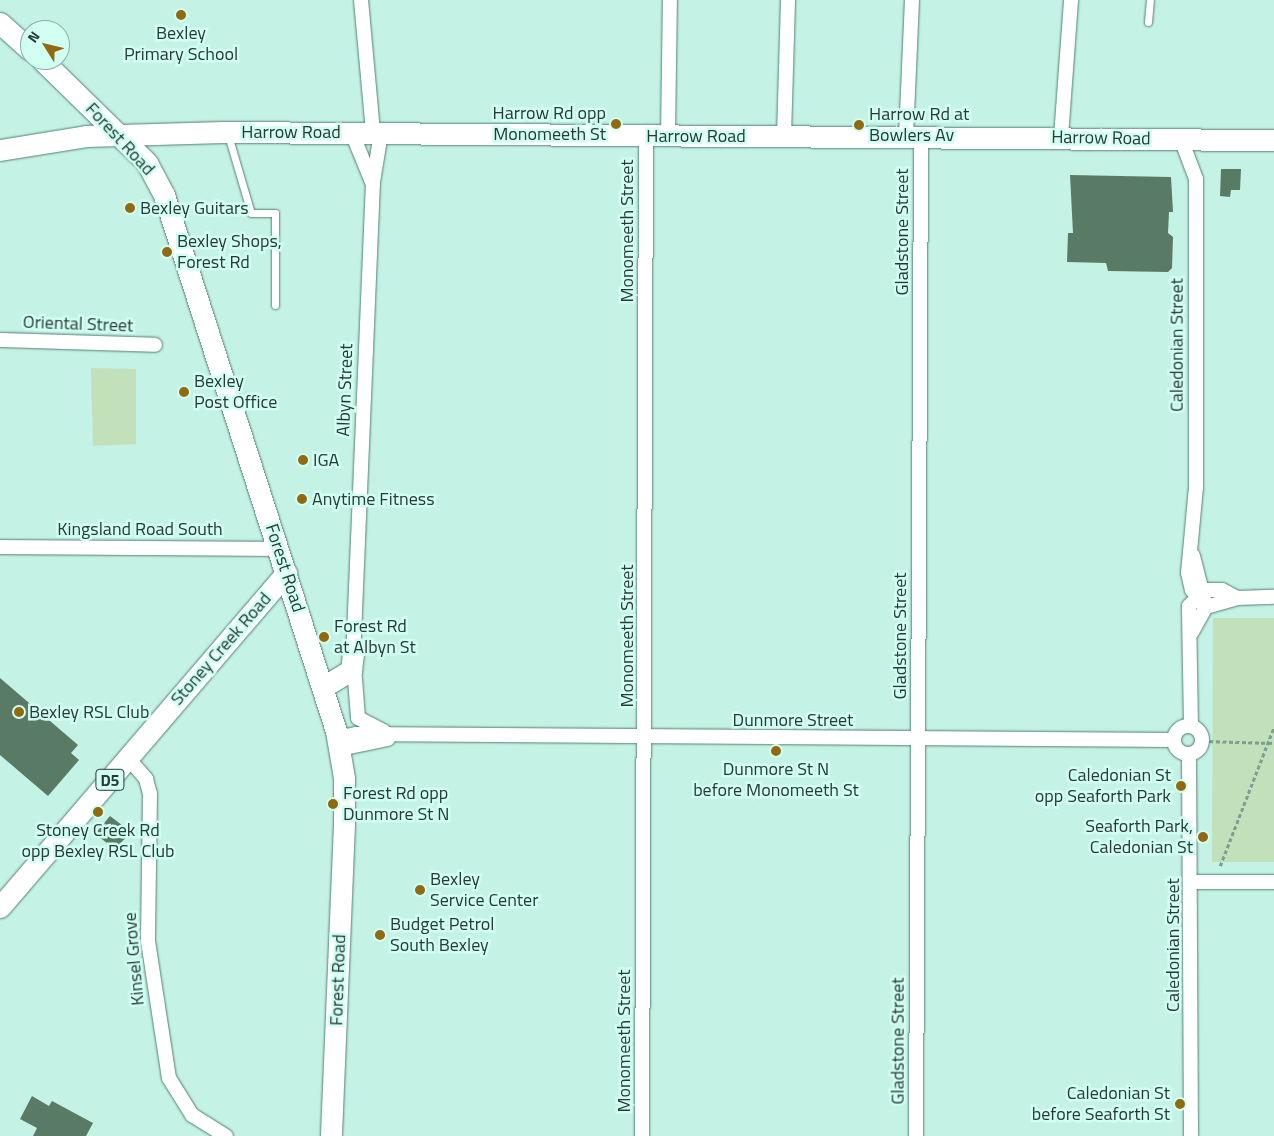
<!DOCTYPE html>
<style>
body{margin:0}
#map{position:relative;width:1274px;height:1136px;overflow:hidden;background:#c4f2e5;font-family:"Titillium Web",sans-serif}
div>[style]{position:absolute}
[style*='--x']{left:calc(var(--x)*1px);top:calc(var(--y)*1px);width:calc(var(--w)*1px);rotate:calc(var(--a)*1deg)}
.green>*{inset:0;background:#c2e0b9}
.building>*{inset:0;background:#597b66}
.path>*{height:2.5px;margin-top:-1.25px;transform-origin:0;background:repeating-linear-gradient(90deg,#7c9e94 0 4px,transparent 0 6.5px)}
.roads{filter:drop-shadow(0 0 1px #558075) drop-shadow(0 0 1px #558075)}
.service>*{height:7px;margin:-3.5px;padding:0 3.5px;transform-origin:3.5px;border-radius:3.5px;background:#fff}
.minor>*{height:14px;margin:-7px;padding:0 7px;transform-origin:7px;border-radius:7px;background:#fff}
.minor>.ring{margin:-7px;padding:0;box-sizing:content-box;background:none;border:14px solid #fff;border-radius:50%}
.primary>*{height:21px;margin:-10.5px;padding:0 10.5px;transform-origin:10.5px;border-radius:10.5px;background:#fff}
.dots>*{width:14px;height:14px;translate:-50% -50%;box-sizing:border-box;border:2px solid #d1fff2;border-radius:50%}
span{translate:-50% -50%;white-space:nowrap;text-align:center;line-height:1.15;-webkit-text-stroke:5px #d1fff2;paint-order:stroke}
.shield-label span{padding:1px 4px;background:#d1fff2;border:1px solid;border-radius:4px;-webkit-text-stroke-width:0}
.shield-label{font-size:16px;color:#283a35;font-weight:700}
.poi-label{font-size:18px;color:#283a35}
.right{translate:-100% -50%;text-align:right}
.left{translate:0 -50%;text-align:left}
.street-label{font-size:18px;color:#283a35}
.north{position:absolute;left:20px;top:20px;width:50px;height:50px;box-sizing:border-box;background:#d1fff2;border:1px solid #8db0a6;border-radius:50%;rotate:306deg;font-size:14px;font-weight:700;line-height:20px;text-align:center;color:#283a35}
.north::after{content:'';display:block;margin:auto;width:18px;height:22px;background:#916910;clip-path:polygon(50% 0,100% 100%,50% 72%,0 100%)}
</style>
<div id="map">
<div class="green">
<i style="clip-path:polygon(91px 368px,136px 369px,136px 444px,93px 446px)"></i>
<i style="clip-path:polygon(1213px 618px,1274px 618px,1274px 862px,1212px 862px)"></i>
</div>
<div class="building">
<i style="clip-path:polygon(1221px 169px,1241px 169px,1240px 190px,1231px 190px,1230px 197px,1220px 196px)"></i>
<i style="clip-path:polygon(1070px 175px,1171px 177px,1173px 212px,1169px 212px,1168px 233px,1173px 237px,1172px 268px,1168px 272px,1108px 271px,1106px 263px,1067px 262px,1068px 233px,1073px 233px)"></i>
<i style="clip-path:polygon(0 678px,78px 745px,71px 753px,79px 760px,48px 796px,0 755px)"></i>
<i style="clip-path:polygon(110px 816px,131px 832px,115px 849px,95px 834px)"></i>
<i style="clip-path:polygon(32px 1096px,49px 1106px,52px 1101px,93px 1123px,86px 1136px,33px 1136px,37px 1128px,20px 1119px)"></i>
</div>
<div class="path">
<i style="--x:1203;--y:741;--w:71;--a:1.6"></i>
<i style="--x:1220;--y:866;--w:149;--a:-68.8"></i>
</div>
<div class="roads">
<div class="service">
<i style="--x:1148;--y:22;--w:22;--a:-85"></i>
<i style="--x:228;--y:135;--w:81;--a:73.6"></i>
<i style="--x:251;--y:213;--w:24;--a:0"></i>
<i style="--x:275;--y:213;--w:92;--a:90"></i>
</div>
<div class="minor">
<i style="--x:361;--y:0;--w:134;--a:84.8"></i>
<i style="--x:352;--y:133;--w:53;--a:67.8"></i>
<i style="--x:381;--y:133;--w:50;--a:99.3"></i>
<i style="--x:373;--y:182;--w:472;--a:92.4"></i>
<i style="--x:353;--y:654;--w:64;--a:85.5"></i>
<i style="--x:358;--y:718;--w:29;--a:27"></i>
<i style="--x:668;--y:136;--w:136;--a:-89.2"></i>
<i style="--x:784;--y:136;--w:136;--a:-88.3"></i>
<i style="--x:906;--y:137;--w:137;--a:-87.5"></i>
<i style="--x:1061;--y:137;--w:137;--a:-85.8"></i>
<i style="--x:1181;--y:139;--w:43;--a:69.4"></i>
<i style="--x:1196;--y:179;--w:308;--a:90"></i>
<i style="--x:1196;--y:487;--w:86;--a:95.3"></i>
<i style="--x:1188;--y:573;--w:17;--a:77"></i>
<i style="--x:1192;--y:590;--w:22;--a:51"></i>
<i style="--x:0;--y:340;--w:155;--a:1.8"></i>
<i style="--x:0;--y:547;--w:279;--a:0.4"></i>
<i style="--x:1206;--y:607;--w:32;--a:-16"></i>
<i style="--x:1237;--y:598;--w:37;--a:-2"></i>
<i style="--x:1192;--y:632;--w:29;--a:-61"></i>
<i style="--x:1206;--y:607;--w:53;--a:-104.3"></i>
<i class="ring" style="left:1174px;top:726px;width:14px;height:14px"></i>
<i style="--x:1191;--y:726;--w:120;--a:-91"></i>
<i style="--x:1189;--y:606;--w:23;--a:-45"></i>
<i style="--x:1205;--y:590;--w:17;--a:0"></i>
<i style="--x:1222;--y:590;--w:17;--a:28"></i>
<i style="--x:337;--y:738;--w:19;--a:-12"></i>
<i style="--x:356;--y:734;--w:818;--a:0.42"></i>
<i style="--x:340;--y:749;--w:49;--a:-11.8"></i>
<i style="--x:1189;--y:755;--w:381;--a:89.7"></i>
<i style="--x:128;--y:758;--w:28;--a:49"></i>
<i style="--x:146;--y:779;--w:16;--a:75"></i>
<i style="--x:150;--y:794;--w:147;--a:90.8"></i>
<i style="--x:148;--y:941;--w:139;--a:81.3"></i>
<i style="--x:169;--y:1078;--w:44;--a:58.1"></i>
<i style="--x:192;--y:1115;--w:40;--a:32"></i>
<i style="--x:1191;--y:882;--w:83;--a:0"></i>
<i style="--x:642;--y:1136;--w:1000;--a:-89.77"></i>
<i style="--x:916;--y:1136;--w:999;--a:-89.71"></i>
</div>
<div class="primary">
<i style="--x:0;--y:23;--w:40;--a:42"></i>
<i style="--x:42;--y:60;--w:147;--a:44.4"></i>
<i style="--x:147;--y:163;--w:36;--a:62"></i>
<i style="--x:164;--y:195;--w:563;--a:72.21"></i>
<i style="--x:336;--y:731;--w:48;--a:80.3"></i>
<i style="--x:344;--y:778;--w:46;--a:90"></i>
<i style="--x:344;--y:824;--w:312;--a:92.4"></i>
<i style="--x:0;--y:150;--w:87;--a:-9.2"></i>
<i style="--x:86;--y:136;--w:137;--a:-1.7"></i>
<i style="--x:223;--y:132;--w:1051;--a:0.44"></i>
<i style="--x:323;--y:687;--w:33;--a:-31"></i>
<i style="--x:351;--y:670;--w:16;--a:-83"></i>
<i style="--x:0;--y:907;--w:440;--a:-49.4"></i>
</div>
</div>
<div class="dots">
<i style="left:181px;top:15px;background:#916910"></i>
<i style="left:616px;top:124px;background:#916910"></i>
<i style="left:859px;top:125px;background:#916910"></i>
<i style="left:130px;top:208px;background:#916910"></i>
<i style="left:167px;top:252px;background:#916910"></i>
<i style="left:184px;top:392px;background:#916910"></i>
<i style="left:303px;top:460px;background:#916910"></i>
<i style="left:302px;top:499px;background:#916910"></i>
<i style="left:324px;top:637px;background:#916910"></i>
<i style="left:19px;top:712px;background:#916910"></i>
<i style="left:776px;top:751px;background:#916910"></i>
<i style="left:1181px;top:786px;background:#916910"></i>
<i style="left:333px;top:804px;background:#916910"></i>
<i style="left:98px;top:812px;background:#916910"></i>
<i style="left:1203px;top:837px;background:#916910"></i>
<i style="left:420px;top:890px;background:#916910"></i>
<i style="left:380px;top:935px;background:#916910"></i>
<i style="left:1180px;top:1104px;background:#916910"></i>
</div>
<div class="shield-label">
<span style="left:110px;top:780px">D5</span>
</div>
<div class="poi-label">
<span style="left:181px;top:44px">Bexley<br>Primary School</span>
<span class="right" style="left:606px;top:124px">Harrow Rd opp<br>Monomeeth St</span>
<span class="left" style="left:869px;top:125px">Harrow Rd at<br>Bowlers Av</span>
<span class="left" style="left:140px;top:208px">Bexley Guitars</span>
<span class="left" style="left:177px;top:252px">Bexley Shops,<br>Forest Rd</span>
<span class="left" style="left:194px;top:392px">Bexley<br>Post Office</span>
<span class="left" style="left:313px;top:460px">IGA</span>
<span class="left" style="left:312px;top:499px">Anytime Fitness</span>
<span class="left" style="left:334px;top:637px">Forest Rd<br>at Albyn St</span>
<span class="left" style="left:29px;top:712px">Bexley RSL Club</span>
<span style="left:776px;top:780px">Dunmore St N<br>before Monomeeth St</span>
<span class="right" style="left:1171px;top:786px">Caledonian St<br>opp Seaforth Park</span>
<span class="left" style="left:343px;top:804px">Forest Rd opp<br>Dunmore St N</span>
<span class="right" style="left:1193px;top:837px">Seaforth Park,<br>Caledonian St</span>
<span style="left:98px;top:841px">Stoney Creek Rd<br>opp Bexley RSL Club</span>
<span class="left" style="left:430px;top:890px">Bexley<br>Service Center</span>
<span class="left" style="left:390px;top:935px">Budget Petrol<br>South Bexley</span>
<span class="right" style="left:1170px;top:1104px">Caledonian St<br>before Seaforth St</span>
</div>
<div class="street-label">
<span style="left:291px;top:132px">Harrow Road</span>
<span style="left:696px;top:136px">Harrow Road</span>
<span style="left:1101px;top:138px;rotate:1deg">Harrow Road</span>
<span style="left:120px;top:139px;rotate:47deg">Forest Road</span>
<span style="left:627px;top:231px;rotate:-90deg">Monomeeth Street</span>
<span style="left:902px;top:232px;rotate:-90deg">Gladstone Street</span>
<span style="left:78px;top:324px;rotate:2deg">Oriental Street</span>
<span style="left:1177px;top:345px;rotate:-90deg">Caledonian Street</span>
<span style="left:345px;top:390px;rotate:-88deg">Albyn Street</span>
<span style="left:140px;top:529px">Kingsland Road South</span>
<span style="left:285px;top:568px;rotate:72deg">Forest Road</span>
<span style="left:627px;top:636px;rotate:-90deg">Monomeeth Street</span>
<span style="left:900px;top:636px;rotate:-90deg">Gladstone Street</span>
<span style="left:221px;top:649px;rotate:-49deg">Stoney Creek Road</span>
<span style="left:793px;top:720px">Dunmore Street</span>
<span style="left:1173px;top:945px;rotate:-90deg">Caledonian Street</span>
<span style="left:134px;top:959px;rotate:-95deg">Kinsel Grove</span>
<span style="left:338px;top:980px;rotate:-88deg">Forest Road</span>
<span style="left:624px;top:1041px;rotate:-90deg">Monomeeth Street</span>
<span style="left:898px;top:1041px;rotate:-90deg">Gladstone Street</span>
</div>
<div class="north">N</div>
</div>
